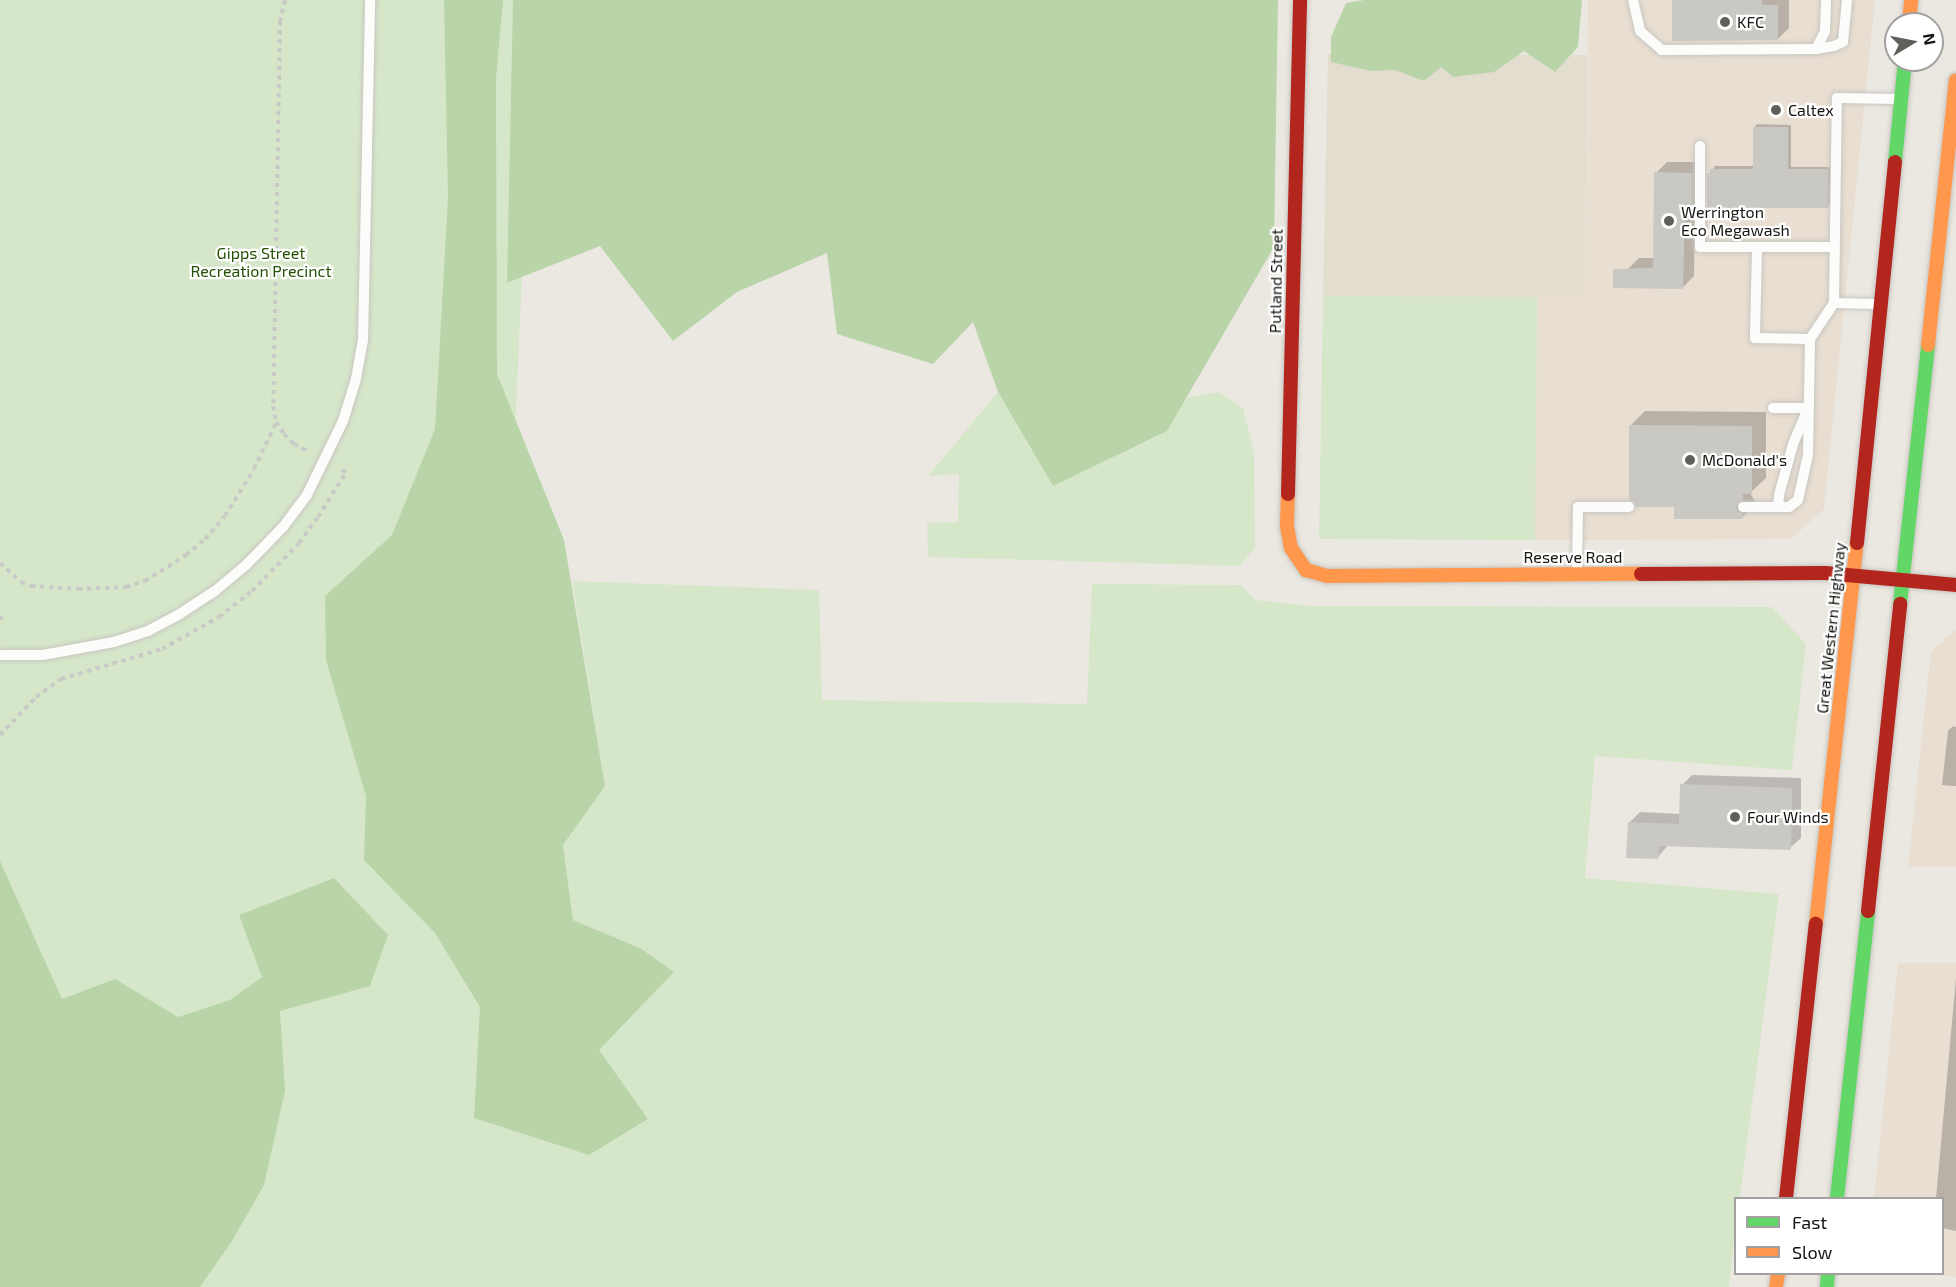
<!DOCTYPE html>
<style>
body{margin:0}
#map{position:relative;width:1956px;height:1287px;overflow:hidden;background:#ebe8e1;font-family:"Exo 2",sans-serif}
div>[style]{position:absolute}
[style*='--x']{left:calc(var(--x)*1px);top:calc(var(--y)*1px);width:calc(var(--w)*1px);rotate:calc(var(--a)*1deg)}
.commercial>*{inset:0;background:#e8ded1}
.built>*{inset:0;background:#e2ddcf}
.green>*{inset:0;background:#d6e7c9}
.forest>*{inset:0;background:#bad4a9}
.shadow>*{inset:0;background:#0003}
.building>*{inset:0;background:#c9c8c2}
.path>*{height:4px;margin-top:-2px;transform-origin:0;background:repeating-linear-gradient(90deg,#c9c9c6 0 4.5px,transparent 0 9px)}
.roads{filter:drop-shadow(0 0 2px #c8c6c1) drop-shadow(0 0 2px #c8c6c1)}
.lane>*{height:10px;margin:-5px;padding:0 5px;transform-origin:5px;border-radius:5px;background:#fcfcfa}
.fast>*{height:14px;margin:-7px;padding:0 7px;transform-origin:7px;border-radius:7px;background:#63d668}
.slow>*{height:14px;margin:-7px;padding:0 7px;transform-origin:7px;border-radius:7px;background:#ff974d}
.jam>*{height:14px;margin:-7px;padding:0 7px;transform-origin:7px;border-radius:7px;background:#b3261e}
.dots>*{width:16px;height:16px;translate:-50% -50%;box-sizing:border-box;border:3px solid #fff;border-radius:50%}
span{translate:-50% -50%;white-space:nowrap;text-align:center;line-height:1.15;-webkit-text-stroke:4.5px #fff;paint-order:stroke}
.poi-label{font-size:16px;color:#161510}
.left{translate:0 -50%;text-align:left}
.park-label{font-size:16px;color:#245204}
.street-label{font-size:16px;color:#161510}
.legend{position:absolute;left:1734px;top:1197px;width:210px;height:78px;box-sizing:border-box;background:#fff;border:2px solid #a2a19f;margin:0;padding:8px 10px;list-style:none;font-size:18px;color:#161510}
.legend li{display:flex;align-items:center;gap:12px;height:30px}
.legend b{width:30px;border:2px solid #a2a19f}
.north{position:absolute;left:1884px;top:12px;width:60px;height:60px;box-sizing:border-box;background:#fff;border:2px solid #a2a19f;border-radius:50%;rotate:80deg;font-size:16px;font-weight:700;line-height:24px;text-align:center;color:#161510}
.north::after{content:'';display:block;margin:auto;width:21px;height:27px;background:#615f59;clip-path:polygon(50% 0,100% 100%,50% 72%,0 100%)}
</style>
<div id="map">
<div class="commercial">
<i style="clip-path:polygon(1588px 0,1875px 0,1824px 509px,1791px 539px,1535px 540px,1537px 297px,1585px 297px)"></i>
<i style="clip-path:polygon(1956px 630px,1956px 867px,1908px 867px,1931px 651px)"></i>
<i style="clip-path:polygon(1898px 963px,1956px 963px,1956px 1277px,1937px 1274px,1942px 1274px,1942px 1198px,1874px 1198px)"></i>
</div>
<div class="built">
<i style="clip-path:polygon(1328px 54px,1587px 55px,1585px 297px,1323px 296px)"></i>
</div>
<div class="green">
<i style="clip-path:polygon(0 0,534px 0,506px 640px,474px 1118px,527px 1134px,599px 1050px,640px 948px,573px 920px,563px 845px,605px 785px,572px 581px,819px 590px,822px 700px,1087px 704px,1092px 584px,1241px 585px,1255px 600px,1312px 606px,1772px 607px,1806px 644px,1792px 770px,1595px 756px,1585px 878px,1779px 894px,1740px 1198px,1736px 1198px,1735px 1232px,1729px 1287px,0 1287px)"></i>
<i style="clip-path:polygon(1323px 296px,1537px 297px,1535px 540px,1319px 539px)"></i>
<i style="clip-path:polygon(998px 392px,1053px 486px,1167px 431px,1186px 398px,1218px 392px,1243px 408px,1254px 454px,1255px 548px,1239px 566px,928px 557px,927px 523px,958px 522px,959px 474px,928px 476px)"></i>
</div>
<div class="forest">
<i style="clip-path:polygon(444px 0,503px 0,496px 79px,497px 374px,564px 540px,605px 786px,563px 845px,573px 920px,640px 948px,674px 972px,599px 1050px,648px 1119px,589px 1155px,474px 1118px,480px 1007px,435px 933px,364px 860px,366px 796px,326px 660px,325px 596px,392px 535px,435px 429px,448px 198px)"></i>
<i style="clip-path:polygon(513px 0,1278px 0,1274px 247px,1167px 431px,1053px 486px,998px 392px,973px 322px,933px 364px,837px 334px,827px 253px,737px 292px,673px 341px,600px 246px,507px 283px)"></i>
<i style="clip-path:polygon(1364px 0,1582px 0,1578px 47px,1555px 72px,1524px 51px,1494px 72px,1453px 77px,1441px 67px,1424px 81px,1395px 70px,1371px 71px,1331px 62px,1331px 37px,1346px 3px)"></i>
<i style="clip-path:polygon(0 861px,62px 999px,115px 979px,178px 1017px,230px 1000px,262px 977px,239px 915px,334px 878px,388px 935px,370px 986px,280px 1011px,285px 1091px,264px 1185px,232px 1241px,200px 1287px,0 1287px)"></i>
</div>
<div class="shadow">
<i style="clip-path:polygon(1674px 0,1789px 0,1789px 28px,1778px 39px)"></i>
<i style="clip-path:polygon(1757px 124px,1791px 125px,1791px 167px,1831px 167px,1830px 204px,1827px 207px,1709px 174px,1715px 166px,1754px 166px,1754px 128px)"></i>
<i style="clip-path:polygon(1667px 162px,1703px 162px,1703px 196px,1695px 204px,1694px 276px,1683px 287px,1628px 269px,1639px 258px,1655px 258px,1656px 173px)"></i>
<i style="clip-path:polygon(1645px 411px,1766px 412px,1766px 478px,1750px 493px,1756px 503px,1742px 518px,1676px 506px,1630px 426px)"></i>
<i style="clip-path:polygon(1953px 726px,1956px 727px,1956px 786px,1942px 785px,1948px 731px)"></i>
<i style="clip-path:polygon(1692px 775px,1801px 778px,1801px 838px,1790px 848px,1668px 845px,1658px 857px,1629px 823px,1640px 812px,1681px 814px,1682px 785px)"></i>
<i style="clip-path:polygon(1956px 978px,1956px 1231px,1942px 1228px,1942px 1198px,1936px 1198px)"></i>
</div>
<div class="building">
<i style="clip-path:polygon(1672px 0,1762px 0,1762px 5px,1778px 5px,1778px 40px,1672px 41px)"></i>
<i style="clip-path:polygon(1753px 127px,1788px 127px,1788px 169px,1828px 169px,1828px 208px,1707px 208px,1707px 173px,1710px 173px,1710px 169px,1753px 169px)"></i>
<i style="clip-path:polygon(1654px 172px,1692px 173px,1692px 208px,1685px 208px,1683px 289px,1613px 288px,1613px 269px,1653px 268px)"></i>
<i style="clip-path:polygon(1629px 425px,1752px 426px,1752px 494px,1743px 494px,1743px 500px,1736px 506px,1737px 511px,1743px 514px,1743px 519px,1674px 519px,1674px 507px,1636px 507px,1635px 503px,1629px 500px)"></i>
<i style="clip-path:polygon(1680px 784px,1792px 788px,1791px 850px,1659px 846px,1658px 859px,1626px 858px,1628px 822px,1679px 824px)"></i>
</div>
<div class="path">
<i style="--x:285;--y:0;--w:22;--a:103"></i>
<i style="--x:280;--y:21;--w:385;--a:91"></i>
<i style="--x:273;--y:406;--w:16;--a:79"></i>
<i style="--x:276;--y:422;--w:14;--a:56"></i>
<i style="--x:284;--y:434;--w:14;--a:45"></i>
<i style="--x:294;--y:444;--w:16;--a:27"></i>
<i style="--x:0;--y:563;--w:28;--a:42"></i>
<i style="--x:21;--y:582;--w:11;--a:22"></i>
<i style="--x:31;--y:586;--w:47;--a:3.7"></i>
<i style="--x:78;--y:589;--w:48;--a:-2.4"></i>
<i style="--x:126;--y:587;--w:20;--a:-18"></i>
<i style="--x:145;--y:581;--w:49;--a:-32.4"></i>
<i style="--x:186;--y:555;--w:25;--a:-40"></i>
<i style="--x:205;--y:539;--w:30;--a:-49"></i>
<i style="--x:225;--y:516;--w:55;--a:-58.3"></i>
<i style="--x:254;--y:469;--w:51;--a:-64.4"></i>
<i style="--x:0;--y:618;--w:3;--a:0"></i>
<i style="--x:0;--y:735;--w:52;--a:-46.5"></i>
<i style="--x:36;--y:697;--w:31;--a:-36"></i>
<i style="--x:61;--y:679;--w:105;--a:-16.5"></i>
<i style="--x:162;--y:649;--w:65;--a:-29.3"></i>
<i style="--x:219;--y:617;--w:42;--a:-38.2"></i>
<i style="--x:252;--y:591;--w:67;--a:-45.6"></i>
<i style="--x:299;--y:543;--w:32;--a:-54"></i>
<i style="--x:318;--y:517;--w:53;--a:-58.1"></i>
<i style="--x:346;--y:472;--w:7;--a:-153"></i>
</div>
<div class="roads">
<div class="lane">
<i style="--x:1633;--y:0;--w:32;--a:77"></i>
<i style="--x:1640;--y:31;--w:29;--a:41"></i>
<i style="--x:1662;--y:50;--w:154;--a:-0.4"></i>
<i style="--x:1816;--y:49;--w:18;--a:-9"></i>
<i style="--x:1834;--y:46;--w:10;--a:-24"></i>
<i style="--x:1843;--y:42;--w:42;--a:-84.6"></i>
<i style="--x:1816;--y:49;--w:20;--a:-63"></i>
<i style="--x:1825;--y:31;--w:31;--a:-88"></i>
<i style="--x:1700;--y:146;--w:101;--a:90"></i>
<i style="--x:1700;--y:247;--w:135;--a:0"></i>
<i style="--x:1757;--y:248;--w:90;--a:91.3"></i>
<i style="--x:1755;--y:338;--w:55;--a:1"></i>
<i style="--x:1876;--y:304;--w:42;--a:-178.6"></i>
<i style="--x:1834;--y:303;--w:205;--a:-89.2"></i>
<i style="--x:1837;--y:98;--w:61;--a:0.9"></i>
<i style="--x:1773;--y:408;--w:36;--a:0"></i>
<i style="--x:1743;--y:507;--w:46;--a:0"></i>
<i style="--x:1789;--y:507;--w:11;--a:-38"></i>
<i style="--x:1798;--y:500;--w:46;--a:-77.5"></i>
<i style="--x:1808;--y:455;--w:116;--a:-89"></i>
<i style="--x:1810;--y:339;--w:43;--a:-56.3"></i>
<i style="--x:1778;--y:507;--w:12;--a:-85"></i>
<i style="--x:1779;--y:495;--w:53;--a:-74.6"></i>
<i style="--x:1793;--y:444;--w:34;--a:-67"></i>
<i style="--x:1577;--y:570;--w:63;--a:-89.1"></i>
<i style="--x:1578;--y:507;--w:51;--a:0"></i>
<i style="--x:0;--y:655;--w:43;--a:0"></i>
<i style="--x:43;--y:655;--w:72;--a:-10.4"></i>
<i style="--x:114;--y:642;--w:36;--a:-18"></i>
<i style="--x:148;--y:631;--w:34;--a:-28"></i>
<i style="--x:178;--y:615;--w:44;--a:-33"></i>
<i style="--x:215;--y:591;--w:40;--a:-40"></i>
<i style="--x:246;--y:565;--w:53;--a:-45.8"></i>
<i style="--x:283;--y:527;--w:40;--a:-53"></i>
<i style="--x:307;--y:495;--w:82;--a:-64.1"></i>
<i style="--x:343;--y:421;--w:44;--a:-72.8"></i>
<i style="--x:356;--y:379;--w:39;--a:-80"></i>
<i style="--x:363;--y:341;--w:341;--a:-88.8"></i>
</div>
<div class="fast">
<i style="--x:1895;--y:162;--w:102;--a:-84.4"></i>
<i style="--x:1900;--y:604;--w:261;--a:-83.8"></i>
<i style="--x:1837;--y:1198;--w:289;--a:-83.8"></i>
<i style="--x:1827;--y:1287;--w:13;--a:-86"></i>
</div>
<div class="slow">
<i style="--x:1909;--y:24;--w:24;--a:-85"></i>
<i style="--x:1928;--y:345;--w:266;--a:-84"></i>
<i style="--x:1288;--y:494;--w:32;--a:92"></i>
<i style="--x:1287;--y:526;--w:22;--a:80"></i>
<i style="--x:1291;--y:548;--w:27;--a:56"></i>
<i style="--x:1306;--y:570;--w:22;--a:16"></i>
<i style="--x:1327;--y:576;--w:314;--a:-0.4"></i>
<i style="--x:1816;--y:924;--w:383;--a:-83.9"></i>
<i style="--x:1776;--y:1287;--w:13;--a:-81"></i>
</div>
<div class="jam">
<i style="--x:1288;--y:494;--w:494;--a:-88.6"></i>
<i style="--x:1857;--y:543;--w:383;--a:-84.3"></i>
<i style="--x:1641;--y:574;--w:184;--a:-0.3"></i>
<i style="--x:1825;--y:573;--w:132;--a:5.2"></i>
<i style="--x:1868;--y:911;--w:309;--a:-84"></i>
<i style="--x:1786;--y:1198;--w:276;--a:-83.8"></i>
</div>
</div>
<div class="dots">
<i style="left:1725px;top:22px;background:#615f59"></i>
<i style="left:1776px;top:110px;background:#615f59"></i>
<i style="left:1669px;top:221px;background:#615f59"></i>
<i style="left:1690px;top:460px;background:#615f59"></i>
<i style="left:1735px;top:817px;background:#615f59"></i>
</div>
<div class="poi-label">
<span class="left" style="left:1737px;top:22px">KFC</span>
<span class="left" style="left:1788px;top:110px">Caltex</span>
<span class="left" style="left:1681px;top:221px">Werrington<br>Eco Megawash</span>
<span class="left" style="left:1702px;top:460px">McDonald's</span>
<span class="left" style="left:1747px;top:817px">Four Winds</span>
</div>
<div class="park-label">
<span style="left:261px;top:262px">Gipps Street<br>Recreation Precinct</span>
</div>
<div class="street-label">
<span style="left:1276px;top:281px;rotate:-89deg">Putland Street</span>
<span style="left:1573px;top:557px">Reserve Road</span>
<span style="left:1831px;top:628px;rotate:-84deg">Great Western Highway</span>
</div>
<ul class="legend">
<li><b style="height:8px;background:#63d668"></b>Fast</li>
<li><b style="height:8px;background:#ff974d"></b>Slow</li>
</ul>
<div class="north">N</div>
</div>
